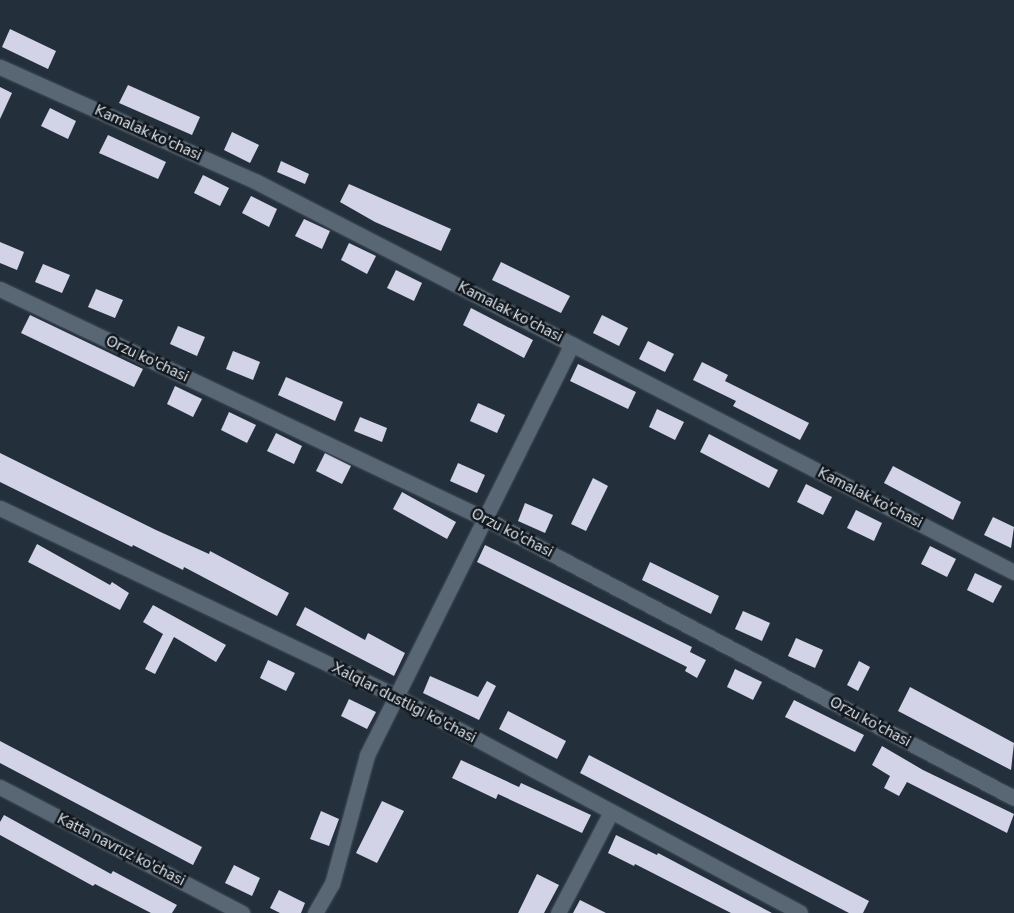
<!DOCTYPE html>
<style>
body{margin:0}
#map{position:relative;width:1014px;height:913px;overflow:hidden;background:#23303c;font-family:"Nunito Sans",sans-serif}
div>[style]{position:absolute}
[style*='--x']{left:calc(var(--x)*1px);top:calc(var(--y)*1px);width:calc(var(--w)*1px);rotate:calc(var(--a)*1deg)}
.building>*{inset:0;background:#d2d3e7}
.roads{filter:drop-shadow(0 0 1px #434e59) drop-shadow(0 0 1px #434e59)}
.minor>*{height:15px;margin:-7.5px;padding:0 7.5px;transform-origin:7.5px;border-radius:7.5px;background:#596775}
.tertiary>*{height:15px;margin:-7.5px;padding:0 7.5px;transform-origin:7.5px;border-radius:7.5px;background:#596775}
span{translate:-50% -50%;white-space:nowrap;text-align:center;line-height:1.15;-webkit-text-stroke:5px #12171d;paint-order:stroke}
.street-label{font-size:15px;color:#e1e9f1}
</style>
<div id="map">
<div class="building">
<i style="clip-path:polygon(10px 29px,56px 51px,48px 69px,2px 47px)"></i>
<i style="clip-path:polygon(128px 85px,200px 117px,192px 135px,119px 103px)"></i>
<i style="clip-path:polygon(0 87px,12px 93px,0 119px)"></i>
<i style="clip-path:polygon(50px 108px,76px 121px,68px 139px,41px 126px)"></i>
<i style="clip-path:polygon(232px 132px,259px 145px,250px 163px,224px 150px)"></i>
<i style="clip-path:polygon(108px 135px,166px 162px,158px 179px,99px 153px)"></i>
<i style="clip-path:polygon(281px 161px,309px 174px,305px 184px,277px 172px)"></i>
<i style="clip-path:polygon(203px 175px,229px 188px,220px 206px,194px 193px)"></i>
<i style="clip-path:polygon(349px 184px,451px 229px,441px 251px,375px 222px,340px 202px)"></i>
<i style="clip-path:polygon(251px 196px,277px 209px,269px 227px,242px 213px)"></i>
<i style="clip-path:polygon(304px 219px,330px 231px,322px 249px,295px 236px)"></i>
<i style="clip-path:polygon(0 242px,24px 252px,17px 270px,0 263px)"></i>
<i style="clip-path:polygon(349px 243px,376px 256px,367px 274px,341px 260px)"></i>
<i style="clip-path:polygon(501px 262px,570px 296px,561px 313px,492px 280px)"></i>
<i style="clip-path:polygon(43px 264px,70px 275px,62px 293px,35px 282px)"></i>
<i style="clip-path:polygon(396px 270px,422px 283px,414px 301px,387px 288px)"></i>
<i style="clip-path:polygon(96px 289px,123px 300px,115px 318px,88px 307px)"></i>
<i style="clip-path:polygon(471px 308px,533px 340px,524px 358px,463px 325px)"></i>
<i style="clip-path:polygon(30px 315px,143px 369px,134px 387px,21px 333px)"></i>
<i style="clip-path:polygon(602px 315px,628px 328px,619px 346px,593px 333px)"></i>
<i style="clip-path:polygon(178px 326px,205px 337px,197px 356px,170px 344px)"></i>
<i style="clip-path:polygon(648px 341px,674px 354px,665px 372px,639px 359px)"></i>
<i style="clip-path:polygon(233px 351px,260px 362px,253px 380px,226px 369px)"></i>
<i style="clip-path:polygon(702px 362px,728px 375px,725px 381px,809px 423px,800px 440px,733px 406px,736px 401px,693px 380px)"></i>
<i style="clip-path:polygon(578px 364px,636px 392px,628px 409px,570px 381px)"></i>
<i style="clip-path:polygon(286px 377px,343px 402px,335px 421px,278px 395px)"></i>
<i style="clip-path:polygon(175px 386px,202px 399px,193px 417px,167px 404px)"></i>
<i style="clip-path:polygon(478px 403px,505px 415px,497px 433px,470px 421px)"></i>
<i style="clip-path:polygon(657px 409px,684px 422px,675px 440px,649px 427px)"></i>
<i style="clip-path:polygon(229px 412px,256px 425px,247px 443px,221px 430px)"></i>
<i style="clip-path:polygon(360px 417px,387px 428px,382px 442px,354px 431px)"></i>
<i style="clip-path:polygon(276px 433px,302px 446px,294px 464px,267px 451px)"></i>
<i style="clip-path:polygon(709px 434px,778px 470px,769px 488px,700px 452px)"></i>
<i style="clip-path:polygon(0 453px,156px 530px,209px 554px,210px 551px,289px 593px,277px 616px,184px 567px,183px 570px,133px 545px,132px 547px,0 482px)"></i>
<i style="clip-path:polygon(325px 453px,351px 466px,342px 484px,316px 471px)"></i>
<i style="clip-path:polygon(458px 463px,485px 475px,477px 493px,450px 481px)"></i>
<i style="clip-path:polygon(893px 466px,961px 502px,953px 520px,884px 483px)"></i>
<i style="clip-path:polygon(593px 478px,608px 486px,586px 531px,571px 524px)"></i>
<i style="clip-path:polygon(806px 484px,832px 497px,823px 515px,797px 502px)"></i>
<i style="clip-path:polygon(402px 492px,456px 522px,447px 539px,393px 509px)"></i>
<i style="clip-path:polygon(525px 503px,553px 515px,545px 533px,518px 521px)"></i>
<i style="clip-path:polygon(856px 510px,882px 523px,874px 541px,847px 528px)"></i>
<i style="clip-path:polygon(993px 517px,1014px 527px,1011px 548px,984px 535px)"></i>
<i style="clip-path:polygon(37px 544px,110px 585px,112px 582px,129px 593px,120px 610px,28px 562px)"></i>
<i style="clip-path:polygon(485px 545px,692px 647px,690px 652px,706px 660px,697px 678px,685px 671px,687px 667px,477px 562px)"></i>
<i style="clip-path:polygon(930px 546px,956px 559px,947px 577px,921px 564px)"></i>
<i style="clip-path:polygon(650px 562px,719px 596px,711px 614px,642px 580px)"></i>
<i style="clip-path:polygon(975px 573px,1002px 586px,993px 603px,967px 590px)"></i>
<i style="clip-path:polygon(153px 605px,226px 645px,216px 662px,174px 637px,155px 674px,145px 669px,163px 634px,143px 622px)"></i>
<i style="clip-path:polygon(305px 607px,365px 640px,368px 633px,405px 653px,394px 676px,296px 625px)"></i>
<i style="clip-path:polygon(743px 611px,770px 623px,762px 641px,735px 629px)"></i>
<i style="clip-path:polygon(796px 638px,823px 650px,815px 668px,788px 656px)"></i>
<i style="clip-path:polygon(268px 660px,295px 673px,286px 691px,260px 678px)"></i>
<i style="clip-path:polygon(859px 661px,870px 667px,858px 691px,847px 685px)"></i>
<i style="clip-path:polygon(735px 669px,762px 682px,753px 700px,727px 687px)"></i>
<i style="clip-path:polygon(430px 676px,478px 697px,487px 681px,496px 686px,479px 720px,423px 693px)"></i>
<i style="clip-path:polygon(910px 687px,1014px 743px,1011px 770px,898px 711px)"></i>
<i style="clip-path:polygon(349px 699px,376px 712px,367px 729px,341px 716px)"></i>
<i style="clip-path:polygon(794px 700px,864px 735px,855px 752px,785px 717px)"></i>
<i style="clip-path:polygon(508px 711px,566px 741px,557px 759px,499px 729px)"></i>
<i style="clip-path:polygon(0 741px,202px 847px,193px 865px,0 763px)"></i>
<i style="clip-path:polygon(882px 746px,923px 770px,1014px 814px,1007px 833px,907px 782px,899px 796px,884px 788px,890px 776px,872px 765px)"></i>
<i style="clip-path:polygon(589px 755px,869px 901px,863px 913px,849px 913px,580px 773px)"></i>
<i style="clip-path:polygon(461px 760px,519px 787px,521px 783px,591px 815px,582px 833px,498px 794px,496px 799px,452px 778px)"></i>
<i style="clip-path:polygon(382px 801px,404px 811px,377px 863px,356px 853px)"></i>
<i style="clip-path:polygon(321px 811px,339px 819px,329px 846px,310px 839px)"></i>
<i style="clip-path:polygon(4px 815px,111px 874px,113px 871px,177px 905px,172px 913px,151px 913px,95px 884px,93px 886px,0 835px,0 822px)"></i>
<i style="clip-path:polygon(616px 835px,657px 855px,658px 853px,772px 913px,731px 913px,635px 864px,634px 866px,608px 853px)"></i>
<i style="clip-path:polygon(234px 865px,260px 878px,252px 896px,225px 883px)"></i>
<i style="clip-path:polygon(537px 874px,559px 885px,544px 913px,518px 913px)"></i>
<i style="clip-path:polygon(279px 890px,305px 903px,301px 913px,280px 913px,270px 908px)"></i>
<i style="clip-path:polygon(580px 900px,606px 913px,573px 913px)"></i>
</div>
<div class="roads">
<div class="minor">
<i style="--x:0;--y:67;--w:279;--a:24.1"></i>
<i style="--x:255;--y:181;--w:854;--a:27.26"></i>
<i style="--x:0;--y:289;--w:538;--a:25.33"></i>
<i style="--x:486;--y:519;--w:597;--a:27.85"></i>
<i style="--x:0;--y:508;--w:441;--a:25.4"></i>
<i style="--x:398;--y:697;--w:456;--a:28.2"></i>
<i style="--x:315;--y:913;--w:34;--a:-60"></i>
<i style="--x:332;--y:884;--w:134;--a:-74.8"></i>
<i style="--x:367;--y:755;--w:459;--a:-63.5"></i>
<i style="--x:558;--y:913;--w:114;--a:-62.3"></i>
</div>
<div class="tertiary">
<i style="--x:0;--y:787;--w:273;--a:27.5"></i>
</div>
</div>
<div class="street-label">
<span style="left:148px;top:133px;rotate:24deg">Kamalak ko'chasi</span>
<span style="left:510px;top:312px;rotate:27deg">Kamalak ko'chasi</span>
<span style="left:147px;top:359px;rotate:25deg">Orzu ko'chasi</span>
<span style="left:870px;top:498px;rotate:27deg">Kamalak ko'chasi</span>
<span style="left:512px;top:533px;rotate:27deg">Orzu ko'chasi</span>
<span style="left:404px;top:703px;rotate:27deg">Xalqlar dustligi ko'chasi</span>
<span style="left:870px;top:722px;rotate:28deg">Orzu ko'chasi</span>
<span style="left:121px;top:850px;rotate:27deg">Katta navruz ko'chasi</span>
</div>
</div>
